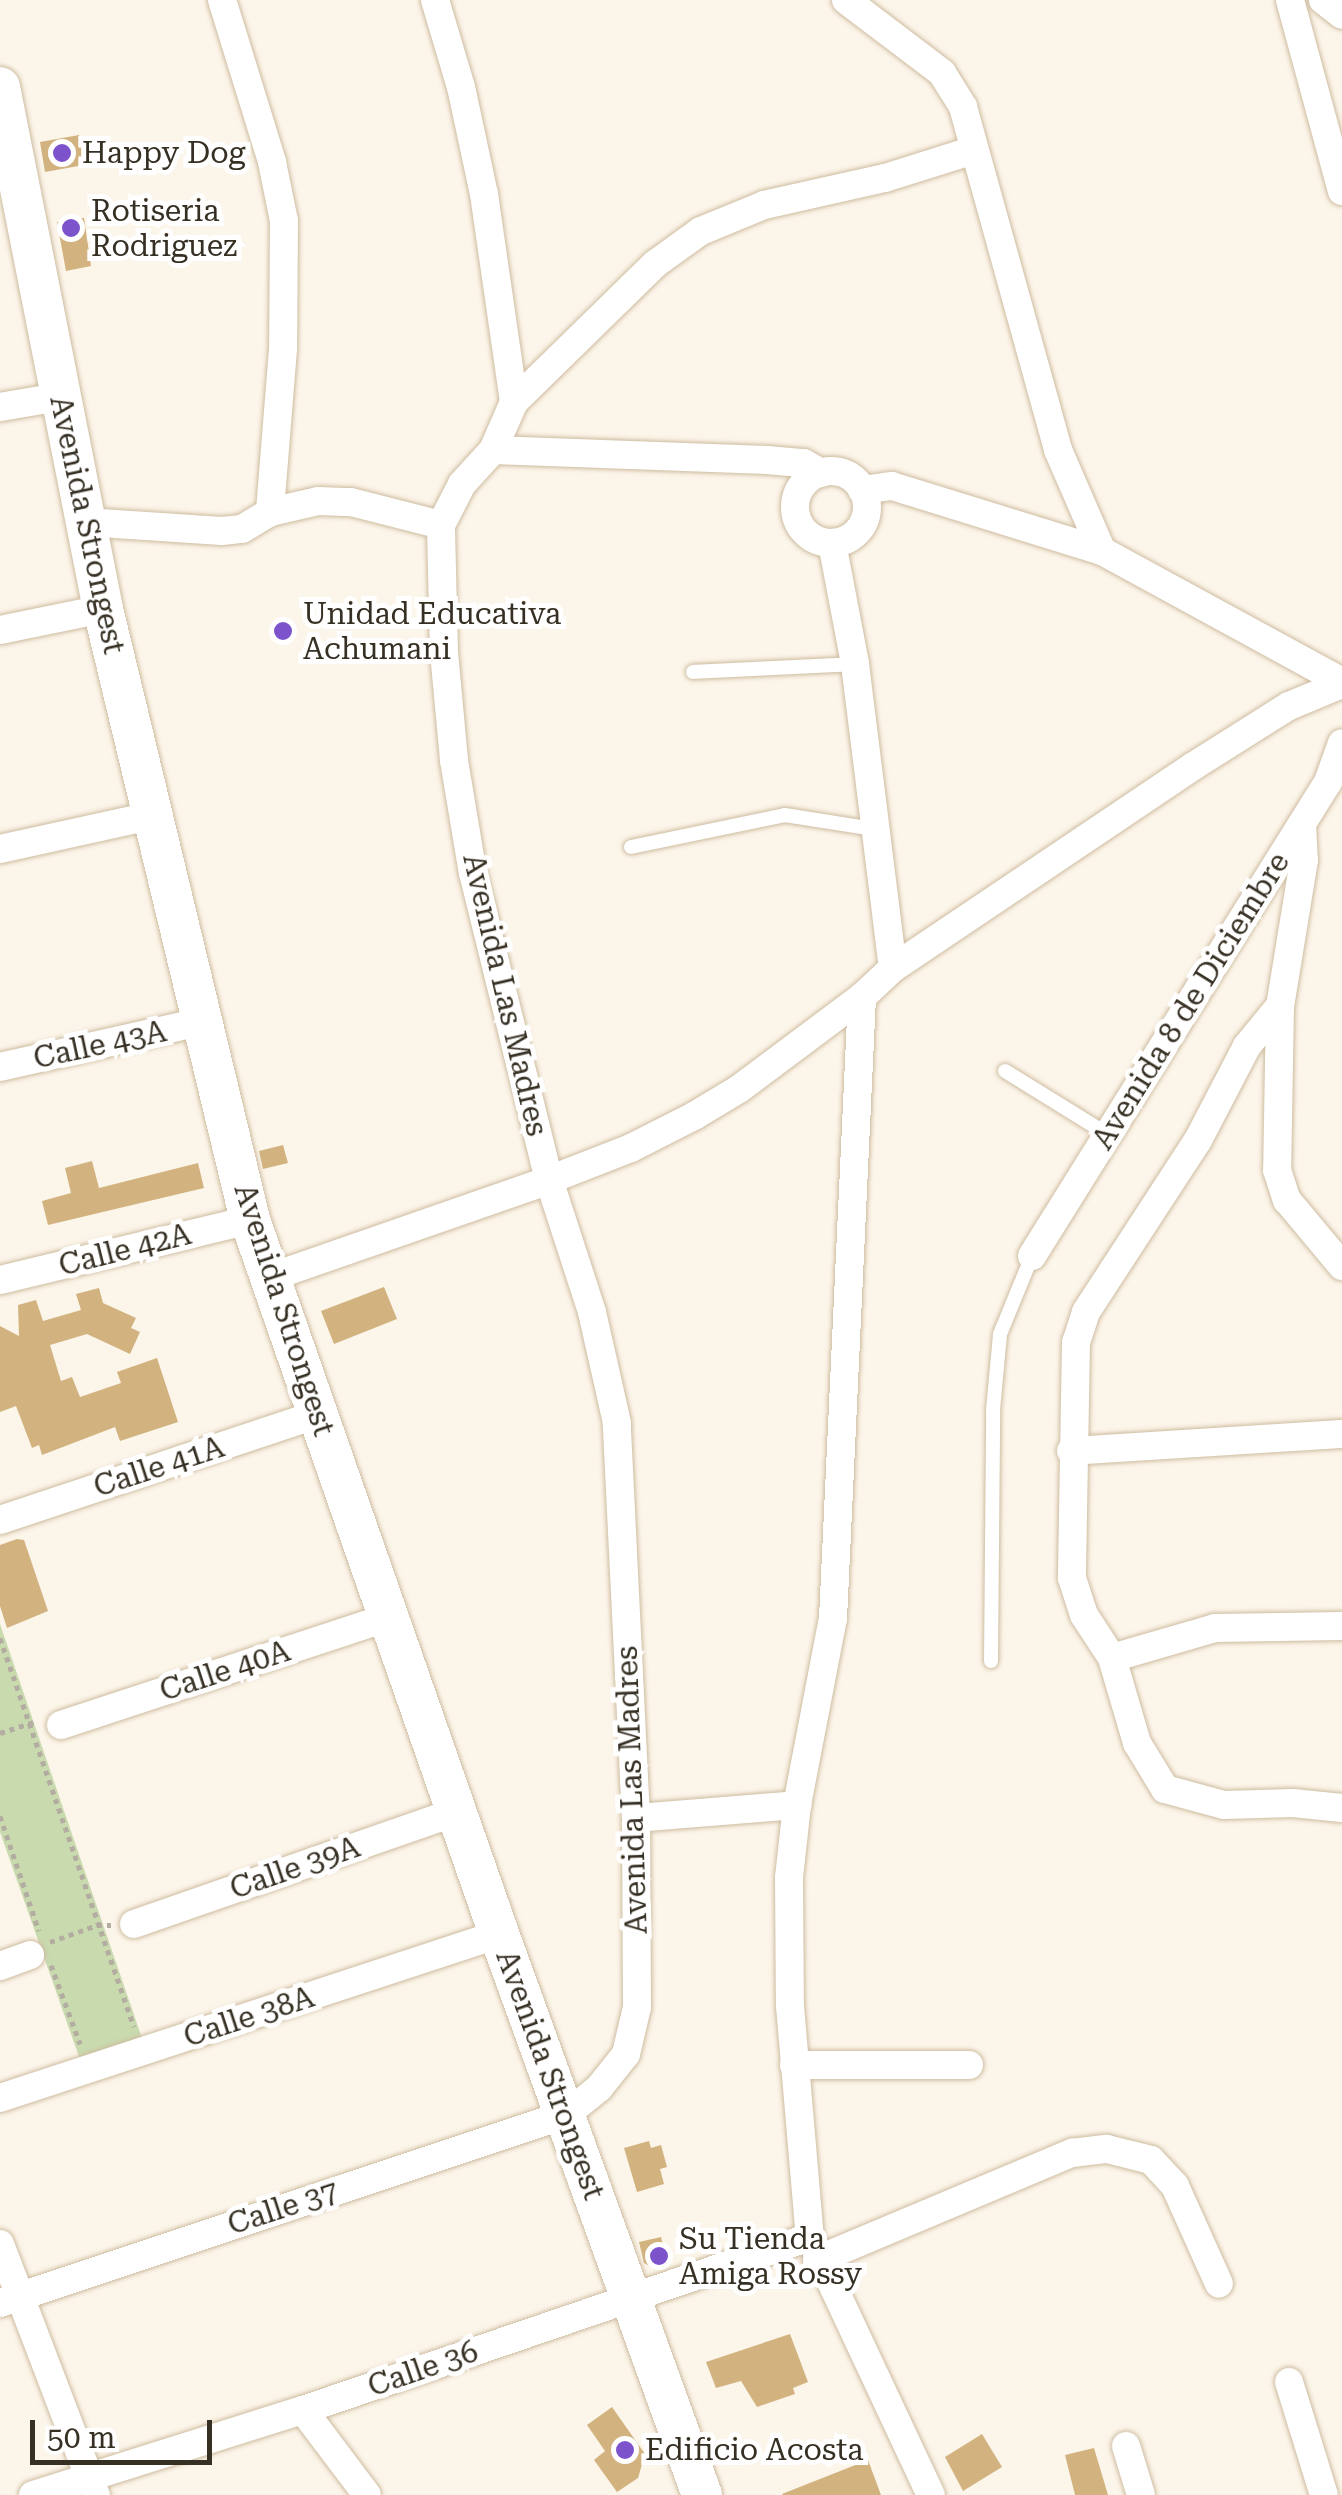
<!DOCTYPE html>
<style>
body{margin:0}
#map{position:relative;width:1342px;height:2495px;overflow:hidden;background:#fcf5e9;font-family:"Roboto Serif",serif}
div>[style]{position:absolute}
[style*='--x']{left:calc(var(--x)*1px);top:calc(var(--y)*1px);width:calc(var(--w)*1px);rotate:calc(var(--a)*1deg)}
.green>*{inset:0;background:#c9daaf}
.building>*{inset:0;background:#d2b380}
.path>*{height:5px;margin-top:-2.5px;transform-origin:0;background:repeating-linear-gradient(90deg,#b3aca0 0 5px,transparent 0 10px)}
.roads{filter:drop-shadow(0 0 2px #cebca0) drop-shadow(0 0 2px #cebca0)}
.service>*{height:14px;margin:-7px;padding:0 7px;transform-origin:7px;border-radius:7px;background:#fff}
.minor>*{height:28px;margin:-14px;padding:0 14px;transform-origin:14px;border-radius:14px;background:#fff}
.minor>.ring{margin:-14px;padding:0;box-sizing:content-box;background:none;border:28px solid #fff;border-radius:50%}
.secondary>*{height:40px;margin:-20px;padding:0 20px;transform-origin:20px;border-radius:20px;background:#fff}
.dots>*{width:28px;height:28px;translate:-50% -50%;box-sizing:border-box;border:5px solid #fff;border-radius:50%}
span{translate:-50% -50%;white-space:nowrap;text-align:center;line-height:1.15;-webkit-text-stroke:10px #fff;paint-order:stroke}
.poi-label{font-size:30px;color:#362f23}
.left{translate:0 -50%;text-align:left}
.street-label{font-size:30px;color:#362f23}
.scale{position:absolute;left:30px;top:2420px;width:182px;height:45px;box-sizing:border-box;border:5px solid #362f23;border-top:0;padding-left:12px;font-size:30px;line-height:35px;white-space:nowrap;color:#362f23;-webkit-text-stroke:8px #fff;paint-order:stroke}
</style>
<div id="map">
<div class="green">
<i style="clip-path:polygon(0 1624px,145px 2047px,83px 2068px,0 1832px)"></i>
</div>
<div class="building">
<i style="clip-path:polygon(79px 135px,84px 165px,45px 172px,40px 142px)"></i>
<i style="clip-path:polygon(84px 218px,91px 266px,66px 271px,57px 222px)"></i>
<i style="clip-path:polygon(283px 1145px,288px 1163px,263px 1169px,259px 1151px)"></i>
<i style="clip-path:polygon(92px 1161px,99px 1188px,198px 1163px,204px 1188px,48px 1225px,42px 1201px,71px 1193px,65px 1168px)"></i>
<i style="clip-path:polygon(384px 1287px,397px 1319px,334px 1344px,321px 1311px)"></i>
<i style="clip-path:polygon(99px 1288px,103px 1303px,136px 1318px,131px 1328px,140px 1332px,130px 1354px,87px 1334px,50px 1345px,61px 1381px,72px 1377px,80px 1397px,121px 1383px,117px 1372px,157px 1358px,178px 1422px,120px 1441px,115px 1427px,42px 1455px,39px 1445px,32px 1448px,16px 1406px,0 1412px,0 1326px,19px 1336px,18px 1305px,36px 1300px,43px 1321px,81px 1310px,76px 1294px)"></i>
<i style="clip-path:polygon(17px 1539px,24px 1540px,48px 1611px,7px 1628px,0 1606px,0 1545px)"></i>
<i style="clip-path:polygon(649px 2141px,651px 2148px,661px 2145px,667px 2167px,660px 2169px,664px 2184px,637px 2192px,624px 2148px)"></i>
<i style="clip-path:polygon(661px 2237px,668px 2264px,654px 2268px,644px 2263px,639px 2242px)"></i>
<i style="clip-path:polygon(790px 2334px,808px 2382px,793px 2388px,795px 2394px,757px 2407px,741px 2381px,716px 2388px,706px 2362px)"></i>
<i style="clip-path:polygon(612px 2407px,645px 2454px,638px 2478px,617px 2492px,594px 2460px,605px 2451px,587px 2425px)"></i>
<i style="clip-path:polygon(982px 2434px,1002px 2467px,963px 2491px,945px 2457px)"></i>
<i style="clip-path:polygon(1094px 2448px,1108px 2495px,1075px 2495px,1065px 2455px)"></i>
<i style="clip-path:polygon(868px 2460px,881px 2495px,783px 2495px,782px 2494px)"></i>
</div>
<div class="path">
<i style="--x:0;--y:1638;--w:411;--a:71"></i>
<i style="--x:0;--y:1733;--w:35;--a:-18"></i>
<i style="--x:0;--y:1816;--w:121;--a:71.3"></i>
<i style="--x:50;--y:1942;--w:50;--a:-19.9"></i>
<i style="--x:97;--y:1925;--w:14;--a:0"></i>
<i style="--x:51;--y:1965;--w:84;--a:69.8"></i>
</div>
<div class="roads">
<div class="service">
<i style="--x:693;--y:672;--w:162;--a:-2.8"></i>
<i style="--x:631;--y:847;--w:157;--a:-11.7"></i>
<i style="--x:785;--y:815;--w:89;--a:9"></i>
<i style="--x:1005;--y:1071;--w:120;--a:31.7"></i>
<i style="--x:991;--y:1661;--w:251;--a:-89.5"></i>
<i style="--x:993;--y:1410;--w:76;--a:-84.7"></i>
<i style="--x:1000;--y:1334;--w:84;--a:-67.7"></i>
</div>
<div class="minor">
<i style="--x:222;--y:0;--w:170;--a:72.8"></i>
<i style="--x:272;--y:162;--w:60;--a:78.5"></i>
<i style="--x:284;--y:221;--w:128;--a:90.4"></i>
<i style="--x:283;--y:349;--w:164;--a:94.6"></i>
<i style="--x:435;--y:0;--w:91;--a:73.4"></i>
<i style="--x:461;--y:87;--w:109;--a:77.9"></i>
<i style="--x:484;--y:194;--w:210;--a:81.8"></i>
<i style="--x:846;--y:0;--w:121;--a:37.2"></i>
<i style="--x:942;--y:73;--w:40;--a:58"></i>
<i style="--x:963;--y:107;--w:356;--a:74.5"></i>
<i style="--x:1058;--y:450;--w:110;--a:66.5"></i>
<i style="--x:1290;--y:0;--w:198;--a:74.8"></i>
<i style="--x:1323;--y:0;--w:24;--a:38"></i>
<i style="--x:0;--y:407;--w:60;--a:-9.6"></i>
<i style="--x:493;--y:450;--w:274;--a:2.1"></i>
<i style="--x:767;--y:460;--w:37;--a:5"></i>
<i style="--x:804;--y:463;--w:20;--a:30"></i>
<i class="ring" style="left:795px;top:471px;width:44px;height:44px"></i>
<i style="--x:862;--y:490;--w:30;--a:-8"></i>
<i style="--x:892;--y:486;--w:220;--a:17.2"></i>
<i style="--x:1102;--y:551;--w:273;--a:28.6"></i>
<i style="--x:85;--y:522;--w:137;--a:3.8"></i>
<i style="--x:222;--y:531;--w:20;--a:-6"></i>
<i style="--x:242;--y:529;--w:33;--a:-31"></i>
<i style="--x:270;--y:512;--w:49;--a:-12.9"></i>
<i style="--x:318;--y:501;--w:33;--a:2"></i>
<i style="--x:351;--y:502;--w:93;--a:14.3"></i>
<i style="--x:832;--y:543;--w:123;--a:79.2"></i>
<i style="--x:855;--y:664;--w:306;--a:82.9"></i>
<i style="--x:0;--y:630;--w:105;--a:-11.5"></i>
<i style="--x:1302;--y:825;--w:35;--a:87"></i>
<i style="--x:1304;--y:860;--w:148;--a:99.3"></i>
<i style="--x:1280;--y:1006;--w:164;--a:91"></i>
<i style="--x:1277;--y:1170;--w:32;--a:72"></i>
<i style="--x:1287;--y:1200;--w:86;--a:50.2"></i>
<i style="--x:0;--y:849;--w:158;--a:-12.4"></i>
<i style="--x:862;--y:997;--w:622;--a:92.67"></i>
<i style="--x:833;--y:1618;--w:190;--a:100.9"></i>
<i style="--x:797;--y:1805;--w:73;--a:96.3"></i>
<i style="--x:789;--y:1878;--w:128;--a:89.6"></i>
<i style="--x:790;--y:2006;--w:232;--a:85.1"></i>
<i style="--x:810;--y:2237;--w:285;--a:64.9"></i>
<i style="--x:1280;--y:1006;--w:52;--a:129.5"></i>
<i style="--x:1247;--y:1046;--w:106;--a:117.5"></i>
<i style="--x:1198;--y:1140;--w:205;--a:123.1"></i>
<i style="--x:1086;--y:1312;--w:32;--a:108"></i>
<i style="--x:1076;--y:1342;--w:236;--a:91"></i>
<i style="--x:1072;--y:1578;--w:39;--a:72"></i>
<i style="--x:1084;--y:1615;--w:51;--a:56.9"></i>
<i style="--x:1112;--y:1658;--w:89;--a:73.6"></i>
<i style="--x:1137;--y:1743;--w:54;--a:58.7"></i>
<i style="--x:1165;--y:1789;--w:61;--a:15.2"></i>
<i style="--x:1224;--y:1805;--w:69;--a:-1.7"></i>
<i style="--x:1293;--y:1803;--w:49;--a:5.8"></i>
<i style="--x:0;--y:1067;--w:204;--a:-12.7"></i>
<i style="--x:1032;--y:1256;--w:559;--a:-58.02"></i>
<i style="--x:1328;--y:782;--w:41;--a:-70.3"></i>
<i style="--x:271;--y:1277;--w:294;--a:-19.2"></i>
<i style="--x:549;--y:1180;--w:88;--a:-21.3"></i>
<i style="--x:631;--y:1148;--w:71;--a:-26.9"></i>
<i style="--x:694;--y:1116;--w:52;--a:-31"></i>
<i style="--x:739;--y:1089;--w:154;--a:-36.8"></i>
<i style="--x:862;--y:997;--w:42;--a:-43.1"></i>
<i style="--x:893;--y:968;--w:360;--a:-33.9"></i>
<i style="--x:1192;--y:767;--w:115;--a:-32.2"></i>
<i style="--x:1289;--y:706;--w:57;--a:-22.5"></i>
<i style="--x:0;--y:1280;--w:257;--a:-13.5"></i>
<i style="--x:1071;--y:1451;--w:272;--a:-3.6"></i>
<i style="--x:0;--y:1520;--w:335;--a:-18.4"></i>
<i style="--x:1112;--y:1658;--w:107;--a:-16.2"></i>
<i style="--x:1215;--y:1628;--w:127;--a:-0.9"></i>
<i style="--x:61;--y:1725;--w:346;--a:-18.2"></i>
<i style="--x:636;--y:1818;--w:162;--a:-4.6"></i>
<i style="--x:134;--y:1924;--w:341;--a:-19.2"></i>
<i style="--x:0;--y:1966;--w:32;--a:-20"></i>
<i style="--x:794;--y:2065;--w:175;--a:0"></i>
<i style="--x:0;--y:2098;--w:525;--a:-18.19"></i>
<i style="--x:0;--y:2244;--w:269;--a:69.1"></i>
<i style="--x:817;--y:2260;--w:277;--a:-22.8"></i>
<i style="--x:1072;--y:2153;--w:35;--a:-7"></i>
<i style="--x:1107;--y:2149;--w:45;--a:14"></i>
<i style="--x:1151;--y:2160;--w:35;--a:47"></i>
<i style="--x:1175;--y:2186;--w:107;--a:65.8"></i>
<i style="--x:0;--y:2303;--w:598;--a:-18.43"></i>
<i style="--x:567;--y:2114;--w:41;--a:-39.1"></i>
<i style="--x:599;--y:2088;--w:43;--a:-51.5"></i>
<i style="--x:626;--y:2054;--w:48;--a:-76.8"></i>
<i style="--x:637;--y:2007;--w:189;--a:-90.3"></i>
<i style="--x:636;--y:1818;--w:395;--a:-92.8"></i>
<i style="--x:617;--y:1423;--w:114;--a:-102.7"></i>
<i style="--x:592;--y:1312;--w:139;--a:-108"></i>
<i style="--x:549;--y:1180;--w:315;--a:-103.9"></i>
<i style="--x:473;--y:874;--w:116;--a:-99.5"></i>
<i style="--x:454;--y:760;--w:108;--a:-95.3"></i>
<i style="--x:444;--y:652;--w:127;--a:-91.4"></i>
<i style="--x:441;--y:525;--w:46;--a:-62.9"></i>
<i style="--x:462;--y:484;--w:46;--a:-47.6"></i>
<i style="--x:493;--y:450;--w:52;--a:-66.4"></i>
<i style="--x:514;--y:402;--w:197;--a:-44.4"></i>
<i style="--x:655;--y:264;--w:57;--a:-35.7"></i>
<i style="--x:701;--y:231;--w:68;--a:-22.4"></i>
<i style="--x:764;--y:205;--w:124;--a:-12.6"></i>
<i style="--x:885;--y:178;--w:93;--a:-17.5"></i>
<i style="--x:1289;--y:2382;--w:118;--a:72.8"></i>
<i style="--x:303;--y:2410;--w:106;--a:53"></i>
<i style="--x:1126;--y:2446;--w:51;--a:73"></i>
<i style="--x:33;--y:2495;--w:283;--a:-17.5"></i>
<i style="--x:303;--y:2410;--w:536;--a:-18.84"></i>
</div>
<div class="secondary">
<i style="--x:0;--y:87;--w:532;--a:78.84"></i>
<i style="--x:103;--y:609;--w:628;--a:76.47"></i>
<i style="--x:250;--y:1220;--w:756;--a:70.77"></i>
<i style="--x:499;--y:1934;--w:597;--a:70.11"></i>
</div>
</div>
<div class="dots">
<i style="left:62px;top:153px;background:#7d53cc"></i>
<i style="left:71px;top:228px;background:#7d53cc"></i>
<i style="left:283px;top:631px;background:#7d53cc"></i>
<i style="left:659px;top:2256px;background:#7d53cc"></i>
<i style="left:625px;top:2450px;background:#7d53cc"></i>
</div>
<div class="poi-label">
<span class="left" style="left:82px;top:153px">Happy Dog</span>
<span class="left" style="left:91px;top:228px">Rotiseria<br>Rodriguez</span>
<span class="left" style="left:303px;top:631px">Unidad Educativa<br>Achumani</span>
<span class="left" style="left:679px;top:2256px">Su Tienda<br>Amiga Rossy</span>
<span class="left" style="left:645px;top:2450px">Edificio Acosta</span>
</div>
<div class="street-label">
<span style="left:87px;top:525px;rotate:78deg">Avenida Strongest</span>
<span style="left:505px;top:995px;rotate:77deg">Avenida Las Madres</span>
<span style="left:1191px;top:1001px;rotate:-58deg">Avenida 8 de Diciembre</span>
<span style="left:100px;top:1045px;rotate:-12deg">Calle 43A</span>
<span style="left:125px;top:1250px;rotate:-14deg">Calle 42A</span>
<span style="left:284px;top:1310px;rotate:72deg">Avenida Strongest</span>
<span style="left:159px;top:1467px;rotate:-18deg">Calle 41A</span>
<span style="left:225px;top:1671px;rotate:-18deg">Calle 40A</span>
<span style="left:632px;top:1790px;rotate:-92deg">Avenida Las Madres</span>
<span style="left:295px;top:1868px;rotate:-19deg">Calle 39A</span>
<span style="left:249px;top:2017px;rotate:-18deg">Calle 38A</span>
<span style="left:550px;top:2075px;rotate:70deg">Avenida Strongest</span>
<span style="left:283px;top:2208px;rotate:-18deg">Calle 37</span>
<span style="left:423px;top:2369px;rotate:-19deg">Calle 36</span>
</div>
<div class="scale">50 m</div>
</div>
